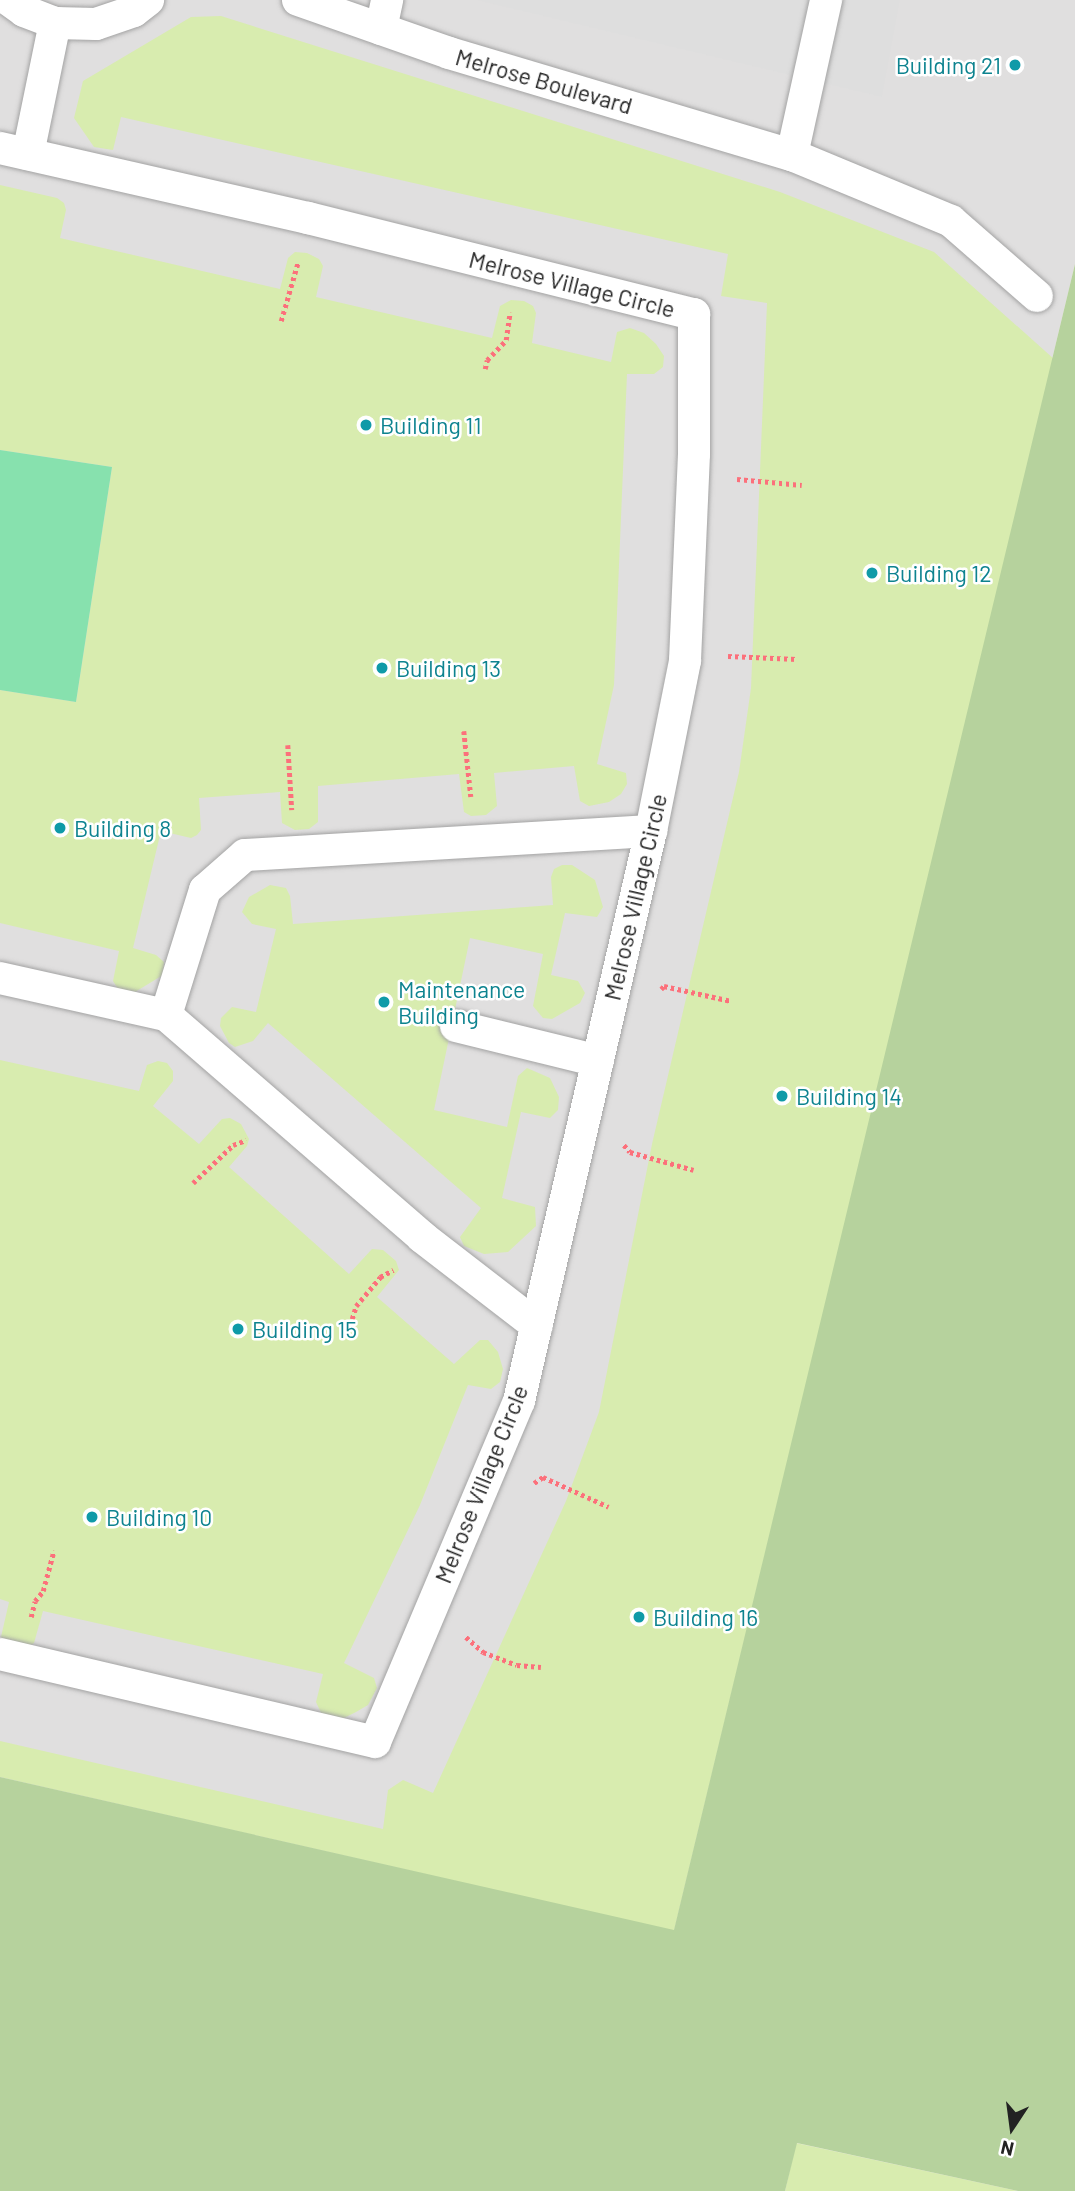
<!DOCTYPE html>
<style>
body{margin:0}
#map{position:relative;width:1075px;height:2191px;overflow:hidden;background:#f2ede9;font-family:Barlow,sans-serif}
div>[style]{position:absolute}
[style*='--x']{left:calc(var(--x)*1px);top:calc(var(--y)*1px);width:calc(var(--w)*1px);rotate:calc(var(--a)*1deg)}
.residential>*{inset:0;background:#e0dfdf}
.grass>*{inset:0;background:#d8ecaf}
.forest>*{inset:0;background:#b6d29d}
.pitch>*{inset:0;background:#87e1ae}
.parking>*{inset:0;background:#dedede}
.path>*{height:4.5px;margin-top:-2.25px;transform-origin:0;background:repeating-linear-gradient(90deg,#fc707b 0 3.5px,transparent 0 7px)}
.roads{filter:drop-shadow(0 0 2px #a3a3a3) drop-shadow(0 0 2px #a3a3a3)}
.lane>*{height:32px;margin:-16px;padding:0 16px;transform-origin:16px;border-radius:16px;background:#fff}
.dots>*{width:19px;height:19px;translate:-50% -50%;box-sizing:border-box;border:4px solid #fff;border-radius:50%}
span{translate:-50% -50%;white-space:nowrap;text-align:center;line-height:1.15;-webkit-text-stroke:5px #fff;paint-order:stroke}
.culture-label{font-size:23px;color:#0d838f}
.right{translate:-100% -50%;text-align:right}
.left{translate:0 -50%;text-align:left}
.street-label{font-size:23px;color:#222}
.north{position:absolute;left:977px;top:2093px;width:70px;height:70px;-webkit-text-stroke:5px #fff;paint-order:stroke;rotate:193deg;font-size:19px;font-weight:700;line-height:28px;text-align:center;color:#222}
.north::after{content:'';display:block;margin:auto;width:24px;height:32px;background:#222;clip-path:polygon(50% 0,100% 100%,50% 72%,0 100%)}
</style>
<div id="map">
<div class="residential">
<i style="clip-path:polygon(0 0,1075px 0,1075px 264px,674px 1931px,0 1777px)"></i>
</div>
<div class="grass">
<i style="clip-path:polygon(221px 16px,780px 192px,934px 252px,1054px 359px,674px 1931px,0 1777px,0 1741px,383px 1829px,388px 1790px,403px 1780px,433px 1793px,566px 1501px,599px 1412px,652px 1144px,739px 772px,751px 688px,767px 303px,721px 296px,728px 254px,121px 117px,113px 150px,94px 147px,74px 118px,83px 81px,191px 17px)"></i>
<i style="clip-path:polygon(0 185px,57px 198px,64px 203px,66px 210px,60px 238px,280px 289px,288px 258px,295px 252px,307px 253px,319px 259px,323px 266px,316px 297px,492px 338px,500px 306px,511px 300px,524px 301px,533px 306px,536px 313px,532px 343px,611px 362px,617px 332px,630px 328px,644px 333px,656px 344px,664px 356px,663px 367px,654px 374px,627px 374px,614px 685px,597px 764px,626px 773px,627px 784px,621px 794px,609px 802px,589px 806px,580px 801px,574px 766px,494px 773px,497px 806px,486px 815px,471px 816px,464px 812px,459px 774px,318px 786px,318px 822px,309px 829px,295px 830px,282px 823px,280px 792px,199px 798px,201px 830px,197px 835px,191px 838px,161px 831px,133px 948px,156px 955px,164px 962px,163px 975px,135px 992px,118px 989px,113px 981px,119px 951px,0 923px,0 690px,76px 702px,112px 467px,0 450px)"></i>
<i style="clip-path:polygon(562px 865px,572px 865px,595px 880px,603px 907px,597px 917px,565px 913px,551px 975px,578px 981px,585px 993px,580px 1003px,552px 1019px,543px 1018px,533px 1006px,543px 954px,470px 938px,434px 1110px,507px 1127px,518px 1076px,527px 1068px,550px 1078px,559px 1097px,558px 1110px,550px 1118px,521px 1112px,502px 1198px,535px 1207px,536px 1226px,508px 1252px,484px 1254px,464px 1246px,460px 1237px,481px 1208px,268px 1023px,253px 1041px,235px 1047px,229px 1043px,220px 1026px,221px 1018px,232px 1007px,256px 1012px,276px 929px,252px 924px,242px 912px,249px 897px,270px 885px,286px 888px,290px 896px,293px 924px,553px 905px,551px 877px,554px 869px)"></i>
<i style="clip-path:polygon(0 1060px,139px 1091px,147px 1065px,158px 1061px,167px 1063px,173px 1071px,173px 1081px,153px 1106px,199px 1144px,222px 1119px,230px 1118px,241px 1124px,249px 1139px,247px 1146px,229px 1167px,349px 1274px,372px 1249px,383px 1250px,396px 1261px,399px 1270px,377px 1297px,454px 1364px,480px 1340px,488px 1340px,498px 1352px,503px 1369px,500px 1382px,491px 1389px,468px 1385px,420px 1505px,344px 1663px,374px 1678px,377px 1688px,368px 1705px,356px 1712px,342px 1719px,322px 1715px,316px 1702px,323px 1674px,43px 1611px,34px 1643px,28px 1647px,7px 1643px,1px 1637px,9px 1602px,0 1599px)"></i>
<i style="clip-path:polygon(796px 2143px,1018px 2191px,785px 2191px)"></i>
</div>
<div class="forest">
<i style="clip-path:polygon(1075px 264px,1075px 2191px,1018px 2191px,797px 2143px,785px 2191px,0 2191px,0 1777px,674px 1930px)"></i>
</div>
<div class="pitch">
<i style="clip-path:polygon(0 450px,112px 467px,76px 702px,0 690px)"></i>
</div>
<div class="parking">
<i style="clip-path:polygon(477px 0,900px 0,882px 97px)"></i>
</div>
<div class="path">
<i style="--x:281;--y:321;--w:61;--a:-73.9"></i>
<i style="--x:485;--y:369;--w:9;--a:-77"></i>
<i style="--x:487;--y:360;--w:28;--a:-46"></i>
<i style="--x:506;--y:340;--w:28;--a:-82"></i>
<i style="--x:737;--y:479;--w:65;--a:5.3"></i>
<i style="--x:728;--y:656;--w:69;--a:2.5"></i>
<i style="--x:464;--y:731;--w:66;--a:83.9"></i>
<i style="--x:288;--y:745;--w:65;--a:86.5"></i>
<i style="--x:661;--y:989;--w:4;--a:-45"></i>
<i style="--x:664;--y:986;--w:69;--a:12.6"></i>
<i style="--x:624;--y:1145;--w:9;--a:49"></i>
<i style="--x:630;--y:1152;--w:66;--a:15.7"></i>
<i style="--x:193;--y:1183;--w:55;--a:-43.5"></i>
<i style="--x:233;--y:1145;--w:14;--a:-21"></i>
<i style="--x:352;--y:1319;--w:14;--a:-73"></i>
<i style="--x:356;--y:1306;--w:38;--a:-50"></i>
<i style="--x:380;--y:1277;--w:15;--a:-28"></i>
<i style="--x:534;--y:1483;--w:11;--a:-34"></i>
<i style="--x:543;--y:1477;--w:72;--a:24.4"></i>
<i style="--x:31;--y:1617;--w:16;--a:-76"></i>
<i style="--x:35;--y:1601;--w:13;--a:-51"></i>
<i style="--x:43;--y:1591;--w:42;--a:-75"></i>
<i style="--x:466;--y:1637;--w:23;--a:41"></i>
<i style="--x:483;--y:1652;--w:36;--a:21"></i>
<i style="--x:517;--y:1665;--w:24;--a:5"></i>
</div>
<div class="roads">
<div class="lane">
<i style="--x:9;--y:0;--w:19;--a:36"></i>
<i style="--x:24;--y:11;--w:33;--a:21"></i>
<i style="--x:55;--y:23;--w:41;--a:1.4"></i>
<i style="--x:96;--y:24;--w:40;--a:-18.9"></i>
<i style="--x:134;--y:11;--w:18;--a:-38"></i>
<i style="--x:298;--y:0;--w:160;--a:19.3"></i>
<i style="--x:449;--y:53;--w:358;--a:16.6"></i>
<i style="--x:792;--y:155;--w:172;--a:22.5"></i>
<i style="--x:951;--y:221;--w:114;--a:41.1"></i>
<i style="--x:381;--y:29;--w:30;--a:-78"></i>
<i style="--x:0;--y:148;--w:316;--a:12.8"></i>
<i style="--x:308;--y:218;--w:398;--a:14"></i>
<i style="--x:694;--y:314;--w:140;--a:90"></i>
<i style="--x:694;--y:454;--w:207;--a:92.5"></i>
<i style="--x:685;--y:661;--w:173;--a:101.3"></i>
<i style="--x:651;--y:831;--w:585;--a:103.04"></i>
<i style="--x:519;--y:1401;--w:370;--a:112.9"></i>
<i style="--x:375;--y:1742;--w:385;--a:-166.8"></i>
<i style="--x:28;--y:154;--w:134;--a:-78.4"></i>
<i style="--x:792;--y:155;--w:159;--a:-77.6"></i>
<i style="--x:0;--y:978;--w:170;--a:12.6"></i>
<i style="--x:166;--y:1015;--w:339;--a:40.9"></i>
<i style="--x:422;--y:1237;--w:145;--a:37.7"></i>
<i style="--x:166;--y:1015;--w:131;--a:-72.7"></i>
<i style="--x:205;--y:890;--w:53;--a:-41.2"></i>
<i style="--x:245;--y:855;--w:407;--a:-3.4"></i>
<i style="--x:456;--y:1026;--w:146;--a:13.8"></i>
</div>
</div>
<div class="dots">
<i style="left:1015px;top:65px;background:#0f9aa8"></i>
<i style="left:366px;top:425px;background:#0f9aa8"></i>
<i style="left:872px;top:573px;background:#0f9aa8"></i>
<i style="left:382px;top:668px;background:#0f9aa8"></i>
<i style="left:60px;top:828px;background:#0f9aa8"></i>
<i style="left:384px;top:1002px;background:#0f9aa8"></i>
<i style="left:782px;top:1096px;background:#0f9aa8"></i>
<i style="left:238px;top:1329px;background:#0f9aa8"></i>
<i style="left:92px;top:1517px;background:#0f9aa8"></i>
<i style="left:639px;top:1617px;background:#0f9aa8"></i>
</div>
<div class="culture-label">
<span class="right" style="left:1001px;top:65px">Building 21</span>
<span class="left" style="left:380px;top:425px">Building 11</span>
<span class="left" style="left:886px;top:573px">Building 12</span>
<span class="left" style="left:396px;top:668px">Building 13</span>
<span class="left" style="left:74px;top:828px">Building 8</span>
<span class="left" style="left:398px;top:1002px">Maintenance<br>Building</span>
<span class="left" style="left:796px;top:1096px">Building 14</span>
<span class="left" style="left:252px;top:1329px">Building 15</span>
<span class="left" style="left:106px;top:1517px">Building 10</span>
<span class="left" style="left:653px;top:1617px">Building 16</span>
</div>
<div class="street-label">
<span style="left:544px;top:81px;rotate:16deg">Melrose Boulevard</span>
<span style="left:572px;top:284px;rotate:14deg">Melrose Village Circle</span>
<span style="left:635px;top:897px;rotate:-77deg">Melrose Village Circle</span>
<span style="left:481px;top:1484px;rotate:-68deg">Melrose Village Circle</span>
</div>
<div class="north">N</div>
</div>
